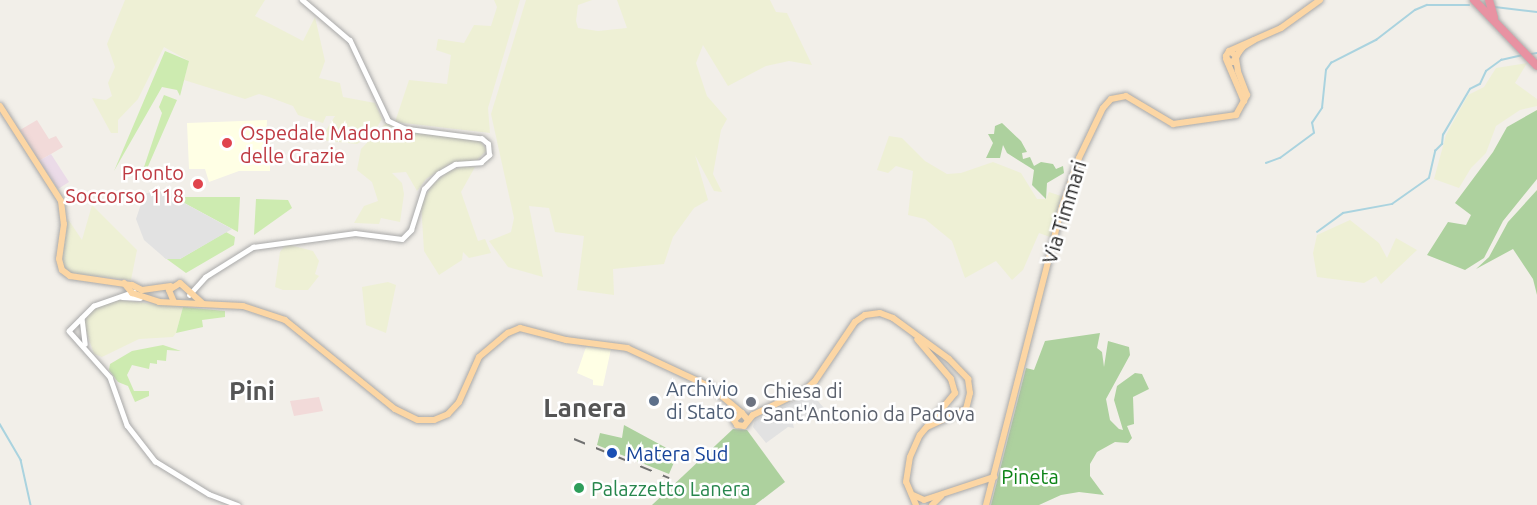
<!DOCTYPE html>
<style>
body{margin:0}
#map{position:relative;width:1537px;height:505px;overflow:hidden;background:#f2efe9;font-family:Ubuntu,sans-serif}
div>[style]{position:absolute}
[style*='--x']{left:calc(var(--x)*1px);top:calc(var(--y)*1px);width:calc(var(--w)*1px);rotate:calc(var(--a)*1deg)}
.commercial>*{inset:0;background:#f2dad9}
.industrial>*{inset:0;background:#ebdbe8}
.education>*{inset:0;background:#ffffe5}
.farmland>*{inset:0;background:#eef0d5}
.grass>*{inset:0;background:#cdebb0}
.forest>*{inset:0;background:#add19e}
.parking>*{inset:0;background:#e2e2e2}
.stream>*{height:1.5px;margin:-0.75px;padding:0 0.75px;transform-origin:0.75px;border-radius:0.75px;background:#aad3df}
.roads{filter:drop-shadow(0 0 2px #a9a9a9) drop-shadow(0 0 2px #a9a9a9)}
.minor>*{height:4.5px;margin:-2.25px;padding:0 2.25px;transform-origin:2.25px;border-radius:2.25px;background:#fff}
.major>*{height:6px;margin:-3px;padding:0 3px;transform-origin:3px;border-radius:3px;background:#fcd6a4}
.highway>*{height:8px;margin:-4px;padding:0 4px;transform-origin:4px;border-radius:4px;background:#e892a2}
.rail>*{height:1.5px;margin-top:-0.75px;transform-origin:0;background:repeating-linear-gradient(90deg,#707070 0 12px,transparent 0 24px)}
.dots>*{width:16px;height:16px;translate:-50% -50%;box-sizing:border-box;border:3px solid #fff;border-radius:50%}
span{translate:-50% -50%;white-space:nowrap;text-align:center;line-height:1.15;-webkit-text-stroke:5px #fff;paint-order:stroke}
.health-label{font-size:20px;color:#be3a42}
.left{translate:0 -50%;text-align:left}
.right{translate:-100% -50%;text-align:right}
.street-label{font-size:20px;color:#222}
.service-label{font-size:20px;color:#4e5e75}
.worship-label{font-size:20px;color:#5b616d}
.transit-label{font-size:20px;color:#164399}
.park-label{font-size:20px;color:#0c8416}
.leisure-label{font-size:20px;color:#27864d}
.district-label{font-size:26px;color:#555;font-weight:700}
</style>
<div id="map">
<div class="commercial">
<i style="clip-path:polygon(37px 120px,49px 139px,56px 136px,63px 147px,39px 161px,20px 130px)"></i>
<i style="clip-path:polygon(319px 397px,323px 411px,294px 416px,290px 401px)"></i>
</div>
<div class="industrial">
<i style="clip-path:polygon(51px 154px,69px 182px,58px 189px,39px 161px)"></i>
</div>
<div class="education">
<i style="clip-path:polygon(267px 120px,265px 161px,270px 162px,270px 171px,239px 171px,209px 182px,205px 169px,189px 169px,187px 123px)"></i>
<i style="clip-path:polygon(586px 347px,611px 349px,603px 386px,593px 385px,593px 380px,577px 373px)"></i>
</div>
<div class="farmland">
<i style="clip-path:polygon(125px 0,265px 0,255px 16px,303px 41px,315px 17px,325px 61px,319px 78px,340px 83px,343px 97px,375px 103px,382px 119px,373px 134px,357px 144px,320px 140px,335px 116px,326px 116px,323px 123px,298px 115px,293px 106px,269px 97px,259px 94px,245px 99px,184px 80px,189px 61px,164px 47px,138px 99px,118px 120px,118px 133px,111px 133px,92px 98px,106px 100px,112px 96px,108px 83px,115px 67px,107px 44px)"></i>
<i style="clip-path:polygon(494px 0,520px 0,488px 108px,490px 133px,395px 122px,409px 80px,447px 84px,451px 55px,436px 50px,438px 39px,464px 43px,474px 25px,491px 26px,497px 7px)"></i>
<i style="clip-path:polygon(526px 0,592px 0,578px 5px,576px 21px,578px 28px,598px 31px,627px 28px,617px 0,770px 0,776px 12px,787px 13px,812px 65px,789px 61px,766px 66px,728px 86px,703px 45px,696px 63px,707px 96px,727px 119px,721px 130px,713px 174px,722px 192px,714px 191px,695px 155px,708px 200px,694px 208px,673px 237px,664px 264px,613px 269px,614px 295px,577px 290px,584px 236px,555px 232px,549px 208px,529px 206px,543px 277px,508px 267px,489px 241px,511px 232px,514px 218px,491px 114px)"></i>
<i style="clip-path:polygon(1527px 63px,1515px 83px,1537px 99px,1537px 106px,1520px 110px,1496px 126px,1486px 153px,1471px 168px,1459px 188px,1434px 179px,1446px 135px,1468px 95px,1484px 87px,1496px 68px)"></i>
<i style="clip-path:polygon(386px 123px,406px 132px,479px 140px,487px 150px,477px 160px,449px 164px,426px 179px,417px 191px,406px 172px,392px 173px,402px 183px,404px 194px,400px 222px,381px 218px,379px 224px,354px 223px,364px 206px,378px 201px,372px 182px,357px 170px,361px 149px)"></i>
<i style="clip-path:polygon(889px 136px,902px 138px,925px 161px,947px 174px,961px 173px,993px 162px,1021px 173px,1037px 199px,1046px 199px,1049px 192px,1061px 196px,1050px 237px,1039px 233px,1023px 270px,1012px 280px,996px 261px,965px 278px,952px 241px,925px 219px,908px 215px,913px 171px,896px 166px,888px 173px,877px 170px)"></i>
<i style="clip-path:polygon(462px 167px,475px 167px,461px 192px,478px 241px,485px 239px,491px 253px,469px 258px,463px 252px,462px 260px,439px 275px,424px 251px,421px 203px,433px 184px,449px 171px)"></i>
<i style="clip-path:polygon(92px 205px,137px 250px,131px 280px,70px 273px,65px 269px,62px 259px,68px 219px,82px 240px)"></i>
<i style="clip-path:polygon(1350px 220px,1379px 243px,1387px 258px,1396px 238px,1417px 250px,1381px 284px,1376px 276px,1364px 283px,1317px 277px,1313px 253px,1317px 235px)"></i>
<i style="clip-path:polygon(286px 244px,313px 251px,319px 261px,315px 274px,319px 276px,308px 290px,283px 290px,275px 287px,280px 252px)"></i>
<i style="clip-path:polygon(388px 282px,396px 285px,386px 333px,366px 325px,362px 287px)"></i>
<i style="clip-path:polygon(118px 300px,183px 307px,176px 333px,173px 337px,139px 339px,102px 357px,94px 354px,83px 322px,94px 309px)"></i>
</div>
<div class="grass">
<i style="clip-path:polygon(165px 51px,189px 61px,180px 96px,177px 90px,162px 87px,114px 171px)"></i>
<i style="clip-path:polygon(164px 95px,177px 100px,146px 171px,143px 170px,162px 113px,159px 107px)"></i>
<i style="clip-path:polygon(173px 197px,240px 197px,238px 232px,175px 198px)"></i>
<i style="clip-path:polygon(256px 199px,288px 200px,292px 208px,254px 235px)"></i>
<i style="clip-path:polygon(226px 232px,235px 237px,234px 245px,186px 273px,164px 257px,180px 259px)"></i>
<i style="clip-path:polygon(183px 307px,225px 311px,225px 317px,202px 320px,203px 327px,176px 333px)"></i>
<i style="clip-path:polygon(163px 345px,181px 351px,167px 350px,166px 361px,157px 360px,157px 364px,150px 363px,149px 369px,132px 365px,127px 375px,134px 391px,149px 391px,149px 396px,135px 402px,128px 386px,118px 382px,109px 370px,110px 364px,132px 351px)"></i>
</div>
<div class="forest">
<i style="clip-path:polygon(1537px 110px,1537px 179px,1503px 221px,1484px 258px,1465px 270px,1427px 255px,1448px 222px,1466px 225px,1471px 215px,1455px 203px,1493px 152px,1507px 127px)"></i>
<i style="clip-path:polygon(1002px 123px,1021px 141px,1027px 152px,1022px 153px,1023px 159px,1030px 157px,1034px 166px,1041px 162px,1053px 164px,1056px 169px,1063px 166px,1064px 173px,1047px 183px,1046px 199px,1032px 185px,1034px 170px,1007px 153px,1003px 145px,1000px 158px,986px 158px,993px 143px,988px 134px,994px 134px,995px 126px)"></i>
<i style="clip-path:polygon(1537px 190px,1537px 295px,1533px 279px,1513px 249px,1476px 269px,1489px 257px,1508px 222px)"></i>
<i style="clip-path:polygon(1100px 333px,1097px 348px,1102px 352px,1104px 367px,1108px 341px,1129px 347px,1130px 355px,1106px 399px,1110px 420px,1119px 429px,1123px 430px,1114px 400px,1117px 386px,1135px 373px,1142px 374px,1149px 389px,1133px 397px,1134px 424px,1127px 426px,1132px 438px,1128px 443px,1115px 442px,1097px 452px,1090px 464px,1090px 476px,1104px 495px,1079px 492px,1061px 495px,1039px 505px,991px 505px,1026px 368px,1034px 370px,1045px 341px)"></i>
<i style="clip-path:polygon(624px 425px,672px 451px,669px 456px,675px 460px,669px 474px,597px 445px,600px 433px,622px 438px)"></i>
<i style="clip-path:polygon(733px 429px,747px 430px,785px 482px,755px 505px,652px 505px)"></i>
</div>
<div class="parking">
<i style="clip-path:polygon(160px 191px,173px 197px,232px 229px,180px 259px,166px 259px,144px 240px,136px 219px,143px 198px,147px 193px)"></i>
<i style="clip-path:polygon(811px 393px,824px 408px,810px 419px,803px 416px,793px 424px,794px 428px,788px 427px,766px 443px,753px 427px,755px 420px)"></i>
</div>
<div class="stream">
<i style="--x:1495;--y:7;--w:42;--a:6.8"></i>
<i style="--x:1531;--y:54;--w:6;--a:-9"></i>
<i style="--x:1266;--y:163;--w:15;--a:-20"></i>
<i style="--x:1280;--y:158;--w:42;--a:-36.3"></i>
<i style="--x:1314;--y:133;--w:10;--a:-101"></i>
<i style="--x:1312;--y:123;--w:18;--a:-56"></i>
<i style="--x:1322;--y:108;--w:38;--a:-84"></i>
<i style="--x:1326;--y:70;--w:9;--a:-54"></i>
<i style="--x:1331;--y:63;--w:51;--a:-27.1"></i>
<i style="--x:1376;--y:40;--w:49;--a:-37.6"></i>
<i style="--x:1415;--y:10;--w:13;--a:-23"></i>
<i style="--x:1427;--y:5;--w:42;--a:0"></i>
<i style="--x:1317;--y:232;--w:32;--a:-36"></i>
<i style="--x:1343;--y:213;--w:50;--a:-10.4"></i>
<i style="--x:1392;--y:204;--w:45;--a:-35.1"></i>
<i style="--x:1429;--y:178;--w:28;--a:-77"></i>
<i style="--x:1435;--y:151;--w:10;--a:-45"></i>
<i style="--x:1442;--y:144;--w:9;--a:-84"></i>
<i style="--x:1443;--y:135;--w:53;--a:-59.6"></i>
<i style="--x:1470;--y:89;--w:11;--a:-27"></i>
<i style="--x:1480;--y:84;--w:14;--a:-65"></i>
<i style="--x:1486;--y:71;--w:19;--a:-36"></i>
<i style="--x:1501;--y:60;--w:23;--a:-13"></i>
<i style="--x:0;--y:424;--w:42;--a:59.7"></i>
<i style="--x:21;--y:460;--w:46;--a:77.5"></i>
</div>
<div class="roads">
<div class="minor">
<i style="--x:134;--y:292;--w:42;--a:160.7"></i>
<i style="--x:94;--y:306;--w:35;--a:135"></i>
<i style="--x:69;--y:331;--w:62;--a:48.3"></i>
<i style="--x:110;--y:377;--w:51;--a:70.5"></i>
<i style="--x:127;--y:425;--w:46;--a:52.1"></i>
<i style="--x:155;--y:461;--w:63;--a:31.4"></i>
<i style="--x:209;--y:494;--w:31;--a:21"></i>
<i style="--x:189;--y:295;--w:24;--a:-48"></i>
<i style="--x:205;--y:277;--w:57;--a:-32"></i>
<i style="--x:253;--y:247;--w:103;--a:-7.8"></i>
<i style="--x:355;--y:233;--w:47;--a:7.3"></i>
<i style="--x:402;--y:239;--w:13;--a:-45"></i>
<i style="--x:411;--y:230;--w:43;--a:-72.4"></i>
<i style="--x:424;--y:189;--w:21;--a:-47"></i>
<i style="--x:438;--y:174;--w:20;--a:-30"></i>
<i style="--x:455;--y:164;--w:26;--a:-4"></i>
<i style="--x:481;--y:162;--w:11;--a:-41"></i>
<i style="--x:489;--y:155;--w:11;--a:-95"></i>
<i style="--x:488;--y:144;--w:8;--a:-140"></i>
<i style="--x:482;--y:139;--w:78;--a:-172.6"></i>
<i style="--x:405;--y:129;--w:19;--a:-155"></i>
<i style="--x:388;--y:121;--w:89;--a:-115.4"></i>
<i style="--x:350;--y:41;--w:63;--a:-139.5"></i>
<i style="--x:122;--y:297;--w:18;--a:3"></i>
<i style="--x:82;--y:318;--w:26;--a:83"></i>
</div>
<div class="major">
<i style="--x:1229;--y:51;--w:57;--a:-23.9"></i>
<i style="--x:1281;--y:28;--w:48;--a:-35.7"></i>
<i style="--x:1226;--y:59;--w:46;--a:66.8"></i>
<i style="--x:0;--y:106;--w:113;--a:57.3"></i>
<i style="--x:61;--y:201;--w:23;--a:83"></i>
<i style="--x:64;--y:224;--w:35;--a:98"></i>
<i style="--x:59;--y:259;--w:11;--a:75"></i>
<i style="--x:62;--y:270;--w:10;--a:37"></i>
<i style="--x:70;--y:276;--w:63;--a:8.3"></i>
<i style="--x:132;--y:285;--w:11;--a:27"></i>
<i style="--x:142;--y:290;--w:29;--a:-8"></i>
<i style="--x:124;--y:283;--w:13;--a:51"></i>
<i style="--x:132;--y:293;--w:28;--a:18"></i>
<i style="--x:159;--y:302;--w:84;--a:2.7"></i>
<i style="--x:243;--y:306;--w:44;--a:18.4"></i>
<i style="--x:285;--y:320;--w:141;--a:39"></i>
<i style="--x:395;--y:409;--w:25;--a:26"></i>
<i style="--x:418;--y:420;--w:16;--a:0"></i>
<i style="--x:434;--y:420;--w:15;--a:-23"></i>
<i style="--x:448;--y:414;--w:16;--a:-47"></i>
<i style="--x:459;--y:402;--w:49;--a:-66"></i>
<i style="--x:479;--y:357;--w:38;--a:-40"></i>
<i style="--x:508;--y:333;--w:13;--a:-23"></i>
<i style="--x:520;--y:328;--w:48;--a:14.6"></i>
<i style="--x:566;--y:340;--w:62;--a:7.5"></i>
<i style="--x:627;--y:348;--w:93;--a:24.9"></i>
<i style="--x:711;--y:387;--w:40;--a:40"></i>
<i style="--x:174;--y:302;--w:13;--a:-113"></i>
<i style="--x:169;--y:290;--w:13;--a:-32"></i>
<i style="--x:180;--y:283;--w:31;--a:42"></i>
<i style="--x:748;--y:420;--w:9;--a:-131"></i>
<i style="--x:742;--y:413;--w:11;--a:139"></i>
<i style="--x:734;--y:420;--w:6;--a:59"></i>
<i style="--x:737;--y:425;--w:7;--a:8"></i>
<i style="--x:744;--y:426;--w:14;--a:-51"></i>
<i style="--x:753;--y:415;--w:58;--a:-25.7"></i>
<i style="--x:805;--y:390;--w:13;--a:-42"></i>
<i style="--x:815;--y:381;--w:71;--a:-55.9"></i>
<i style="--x:855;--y:322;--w:12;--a:-35"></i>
<i style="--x:865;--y:315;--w:15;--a:-8"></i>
<i style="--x:880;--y:313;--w:14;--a:21"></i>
<i style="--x:893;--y:318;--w:69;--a:36.2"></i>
<i style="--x:949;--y:359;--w:28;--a:46"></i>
<i style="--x:968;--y:379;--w:14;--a:82"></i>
<i style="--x:970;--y:393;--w:16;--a:104"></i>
<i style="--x:966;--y:409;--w:43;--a:155.2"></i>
<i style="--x:913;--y:495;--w:12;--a:24"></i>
<i style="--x:924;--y:500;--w:74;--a:-18.2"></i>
<i style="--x:916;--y:505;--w:25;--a:-113"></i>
<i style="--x:906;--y:482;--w:25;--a:-81"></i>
<i style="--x:910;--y:457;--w:24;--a:-66"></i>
<i style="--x:920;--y:435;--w:55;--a:-50.2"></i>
<i style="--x:955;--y:393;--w:15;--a:-106"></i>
<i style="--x:951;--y:379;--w:52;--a:-130.4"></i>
<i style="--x:932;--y:505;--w:13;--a:-45"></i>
<i style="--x:986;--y:505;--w:308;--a:-75.7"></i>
<i style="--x:1062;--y:207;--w:52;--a:-70.9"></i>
<i style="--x:1079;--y:158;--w:55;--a:-64.4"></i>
<i style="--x:1103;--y:108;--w:12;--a:-48"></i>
<i style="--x:1111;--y:99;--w:15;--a:-11"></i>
<i style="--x:1126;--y:96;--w:55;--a:30.8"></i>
<i style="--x:1173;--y:124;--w:64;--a:-8.1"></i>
<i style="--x:1236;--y:115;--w:23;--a:-61"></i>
<i style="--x:1247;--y:95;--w:26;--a:-111"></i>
<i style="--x:1238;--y:71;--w:13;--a:-99"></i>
<i style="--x:1236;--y:58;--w:3;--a:-108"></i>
<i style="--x:1235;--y:55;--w:7;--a:-146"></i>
<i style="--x:1229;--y:51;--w:6;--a:121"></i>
<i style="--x:1226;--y:56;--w:5;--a:68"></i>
<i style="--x:1228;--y:61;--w:5;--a:11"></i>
<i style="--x:1233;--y:62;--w:4;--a:-56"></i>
<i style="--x:1235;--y:59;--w:1;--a:-45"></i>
<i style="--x:1236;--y:58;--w:7;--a:-63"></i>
<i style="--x:1239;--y:52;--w:6;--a:-51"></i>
<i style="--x:1243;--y:47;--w:13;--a:-32"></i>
</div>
<div class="highway">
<i style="--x:1474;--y:0;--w:91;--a:46.3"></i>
<i style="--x:1489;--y:0;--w:18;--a:74"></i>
</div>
</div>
<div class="rail">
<i style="--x:574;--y:439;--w:103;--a:22.3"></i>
</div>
<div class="dots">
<i style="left:227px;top:143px;background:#e0444e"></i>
<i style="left:198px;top:184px;background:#e0444e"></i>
<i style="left:654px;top:401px;background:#5c6f8a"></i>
<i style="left:751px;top:402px;background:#6b7280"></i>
<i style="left:612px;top:453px;background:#1a4fb4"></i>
<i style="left:579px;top:488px;background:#2e9e5b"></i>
</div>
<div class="health-label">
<span class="left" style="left:240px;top:144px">Ospedale Madonna<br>delle Grazie</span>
<span class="right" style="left:184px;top:184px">Pronto<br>Soccorso 118</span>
</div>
<div class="street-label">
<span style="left:1064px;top:212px;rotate:-73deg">Via Timmari</span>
</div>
<div class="service-label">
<span class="left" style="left:666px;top:400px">Archivio<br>di Stato</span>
</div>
<div class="worship-label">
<span class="left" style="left:763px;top:402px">Chiesa di<br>Sant'Antonio da Padova</span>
</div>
<div class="transit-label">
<span class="left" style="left:626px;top:453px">Matera Sud</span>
</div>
<div class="park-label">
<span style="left:1030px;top:476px">Pineta</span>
</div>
<div class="leisure-label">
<span class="left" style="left:591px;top:488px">Palazzetto Lanera</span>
</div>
<div class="district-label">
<span style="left:252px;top:391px">Pini</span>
<span style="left:585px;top:408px">Lanera</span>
</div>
</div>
